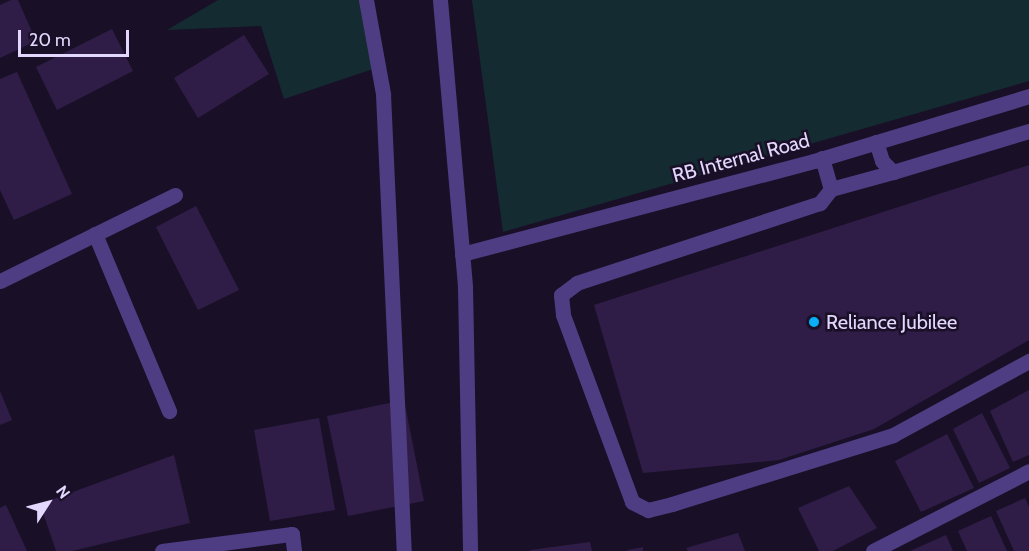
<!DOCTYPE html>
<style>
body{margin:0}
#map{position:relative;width:1029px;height:551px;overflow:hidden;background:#191027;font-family:Cabin,sans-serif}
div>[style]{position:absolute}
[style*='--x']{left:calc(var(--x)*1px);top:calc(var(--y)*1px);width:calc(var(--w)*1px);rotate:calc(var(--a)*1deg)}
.green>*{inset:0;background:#142b31}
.building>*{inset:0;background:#2f1d47}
.street>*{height:15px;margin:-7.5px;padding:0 7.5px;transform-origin:7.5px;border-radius:7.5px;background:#4f3d84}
.dots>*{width:16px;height:16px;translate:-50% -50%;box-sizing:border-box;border:3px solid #191027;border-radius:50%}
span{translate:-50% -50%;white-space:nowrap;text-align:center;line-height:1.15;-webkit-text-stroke:5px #191027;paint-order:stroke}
.street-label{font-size:20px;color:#e4d7fe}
.poi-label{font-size:20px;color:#e4d7fe}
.left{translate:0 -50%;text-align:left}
.north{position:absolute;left:18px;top:473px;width:60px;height:60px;-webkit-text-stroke:4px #191027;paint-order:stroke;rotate:54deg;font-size:16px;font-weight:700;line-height:24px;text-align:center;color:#e4d7fe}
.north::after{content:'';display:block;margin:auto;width:21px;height:27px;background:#e4d7fe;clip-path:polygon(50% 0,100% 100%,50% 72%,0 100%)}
.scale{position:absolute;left:18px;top:30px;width:111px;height:27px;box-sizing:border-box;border:3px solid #e4d7fe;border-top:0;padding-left:8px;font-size:18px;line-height:21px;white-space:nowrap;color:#e4d7fe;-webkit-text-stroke:4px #191027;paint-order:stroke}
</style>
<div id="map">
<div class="green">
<i style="clip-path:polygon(218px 0,369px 0,379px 67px,284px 99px,261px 26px,167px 30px)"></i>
<i style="clip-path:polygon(472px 0,1029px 0,1029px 81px,503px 232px)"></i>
</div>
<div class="building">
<i style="clip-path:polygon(11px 0,18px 0,36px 41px,0 58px,0 5px)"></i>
<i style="clip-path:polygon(112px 29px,133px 71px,57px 110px,36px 67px)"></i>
<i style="clip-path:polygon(244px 35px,269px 74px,198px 118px,174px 78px)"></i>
<i style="clip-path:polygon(17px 72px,72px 194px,14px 220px,0 190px,0 79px)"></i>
<i style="clip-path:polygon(1029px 165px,1029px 340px,874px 429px,779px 460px,643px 473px,594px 305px)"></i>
<i style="clip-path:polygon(196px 206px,239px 290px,198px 310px,156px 227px)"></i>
<i style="clip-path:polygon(1029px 390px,1029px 455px,1013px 462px,990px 411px)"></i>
<i style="clip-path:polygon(0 391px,12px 420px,0 425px)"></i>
<i style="clip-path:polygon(404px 400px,424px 501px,348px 516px,327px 416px)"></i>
<i style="clip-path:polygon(982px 413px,1010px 468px,979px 483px,953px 429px)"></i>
<i style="clip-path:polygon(319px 418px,335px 510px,270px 521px,254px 430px)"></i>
<i style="clip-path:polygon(947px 434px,974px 488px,921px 512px,895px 461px)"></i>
<i style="clip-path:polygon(174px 455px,190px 523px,72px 551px,56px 551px,40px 504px)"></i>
<i style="clip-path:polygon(849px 486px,877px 528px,833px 551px,819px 551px,798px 508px)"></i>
<i style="clip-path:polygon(1025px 498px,1029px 507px,1029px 551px,1014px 551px,996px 511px)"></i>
<i style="clip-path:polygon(6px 505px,27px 551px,0 551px,0 508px)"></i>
<i style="clip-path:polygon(991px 516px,1007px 551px,967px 551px,958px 531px)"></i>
<i style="clip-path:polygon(738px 533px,745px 551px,688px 551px,686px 548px)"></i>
<i style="clip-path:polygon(946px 535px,953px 551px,910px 551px)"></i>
<i style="clip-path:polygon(590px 542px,592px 551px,530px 551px,530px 550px)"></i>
<i style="clip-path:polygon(643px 547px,643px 551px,628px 551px,627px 550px)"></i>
</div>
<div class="street">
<i style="--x:366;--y:0;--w:96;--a:79.7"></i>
<i style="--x:383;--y:94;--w:457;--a:87.4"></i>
<i style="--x:440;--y:0;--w:288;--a:85"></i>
<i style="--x:465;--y:287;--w:264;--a:88.9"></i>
<i style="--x:876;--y:142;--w:20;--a:72"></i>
<i style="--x:882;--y:161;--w:16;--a:45"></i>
<i style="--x:893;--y:172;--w:142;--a:-16.8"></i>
<i style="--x:822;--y:158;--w:32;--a:74"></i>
<i style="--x:831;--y:189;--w:18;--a:128"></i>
<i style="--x:820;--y:203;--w:256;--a:161.8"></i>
<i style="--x:577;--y:283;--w:20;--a:143"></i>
<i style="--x:561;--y:295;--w:20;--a:84"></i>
<i style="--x:563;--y:315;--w:199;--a:69.7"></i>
<i style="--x:632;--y:502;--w:18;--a:27"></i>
<i style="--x:648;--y:510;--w:25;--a:-14"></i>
<i style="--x:672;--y:504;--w:232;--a:-17.3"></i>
<i style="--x:893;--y:435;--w:155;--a:-28.6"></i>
<i style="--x:831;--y:189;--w:64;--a:-15.3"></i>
<i style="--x:95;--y:234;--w:192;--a:67.3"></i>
<i style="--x:462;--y:254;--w:364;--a:-14.8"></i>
<i style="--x:814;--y:161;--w:225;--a:-16.8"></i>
<i style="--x:0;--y:281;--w:195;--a:-26.2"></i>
<i style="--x:162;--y:551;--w:131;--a:-7.5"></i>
<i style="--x:292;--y:534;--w:17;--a:83"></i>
<i style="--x:873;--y:551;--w:175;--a:-27.1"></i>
</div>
<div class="dots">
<i style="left:814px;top:322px;background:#0aadf7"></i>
</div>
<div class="street-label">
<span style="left:741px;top:158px;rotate:-15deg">RB Internal Road</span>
</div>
<div class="poi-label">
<span class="left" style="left:826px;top:322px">Reliance Jubilee</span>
</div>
<div class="north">N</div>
<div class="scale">20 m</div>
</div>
